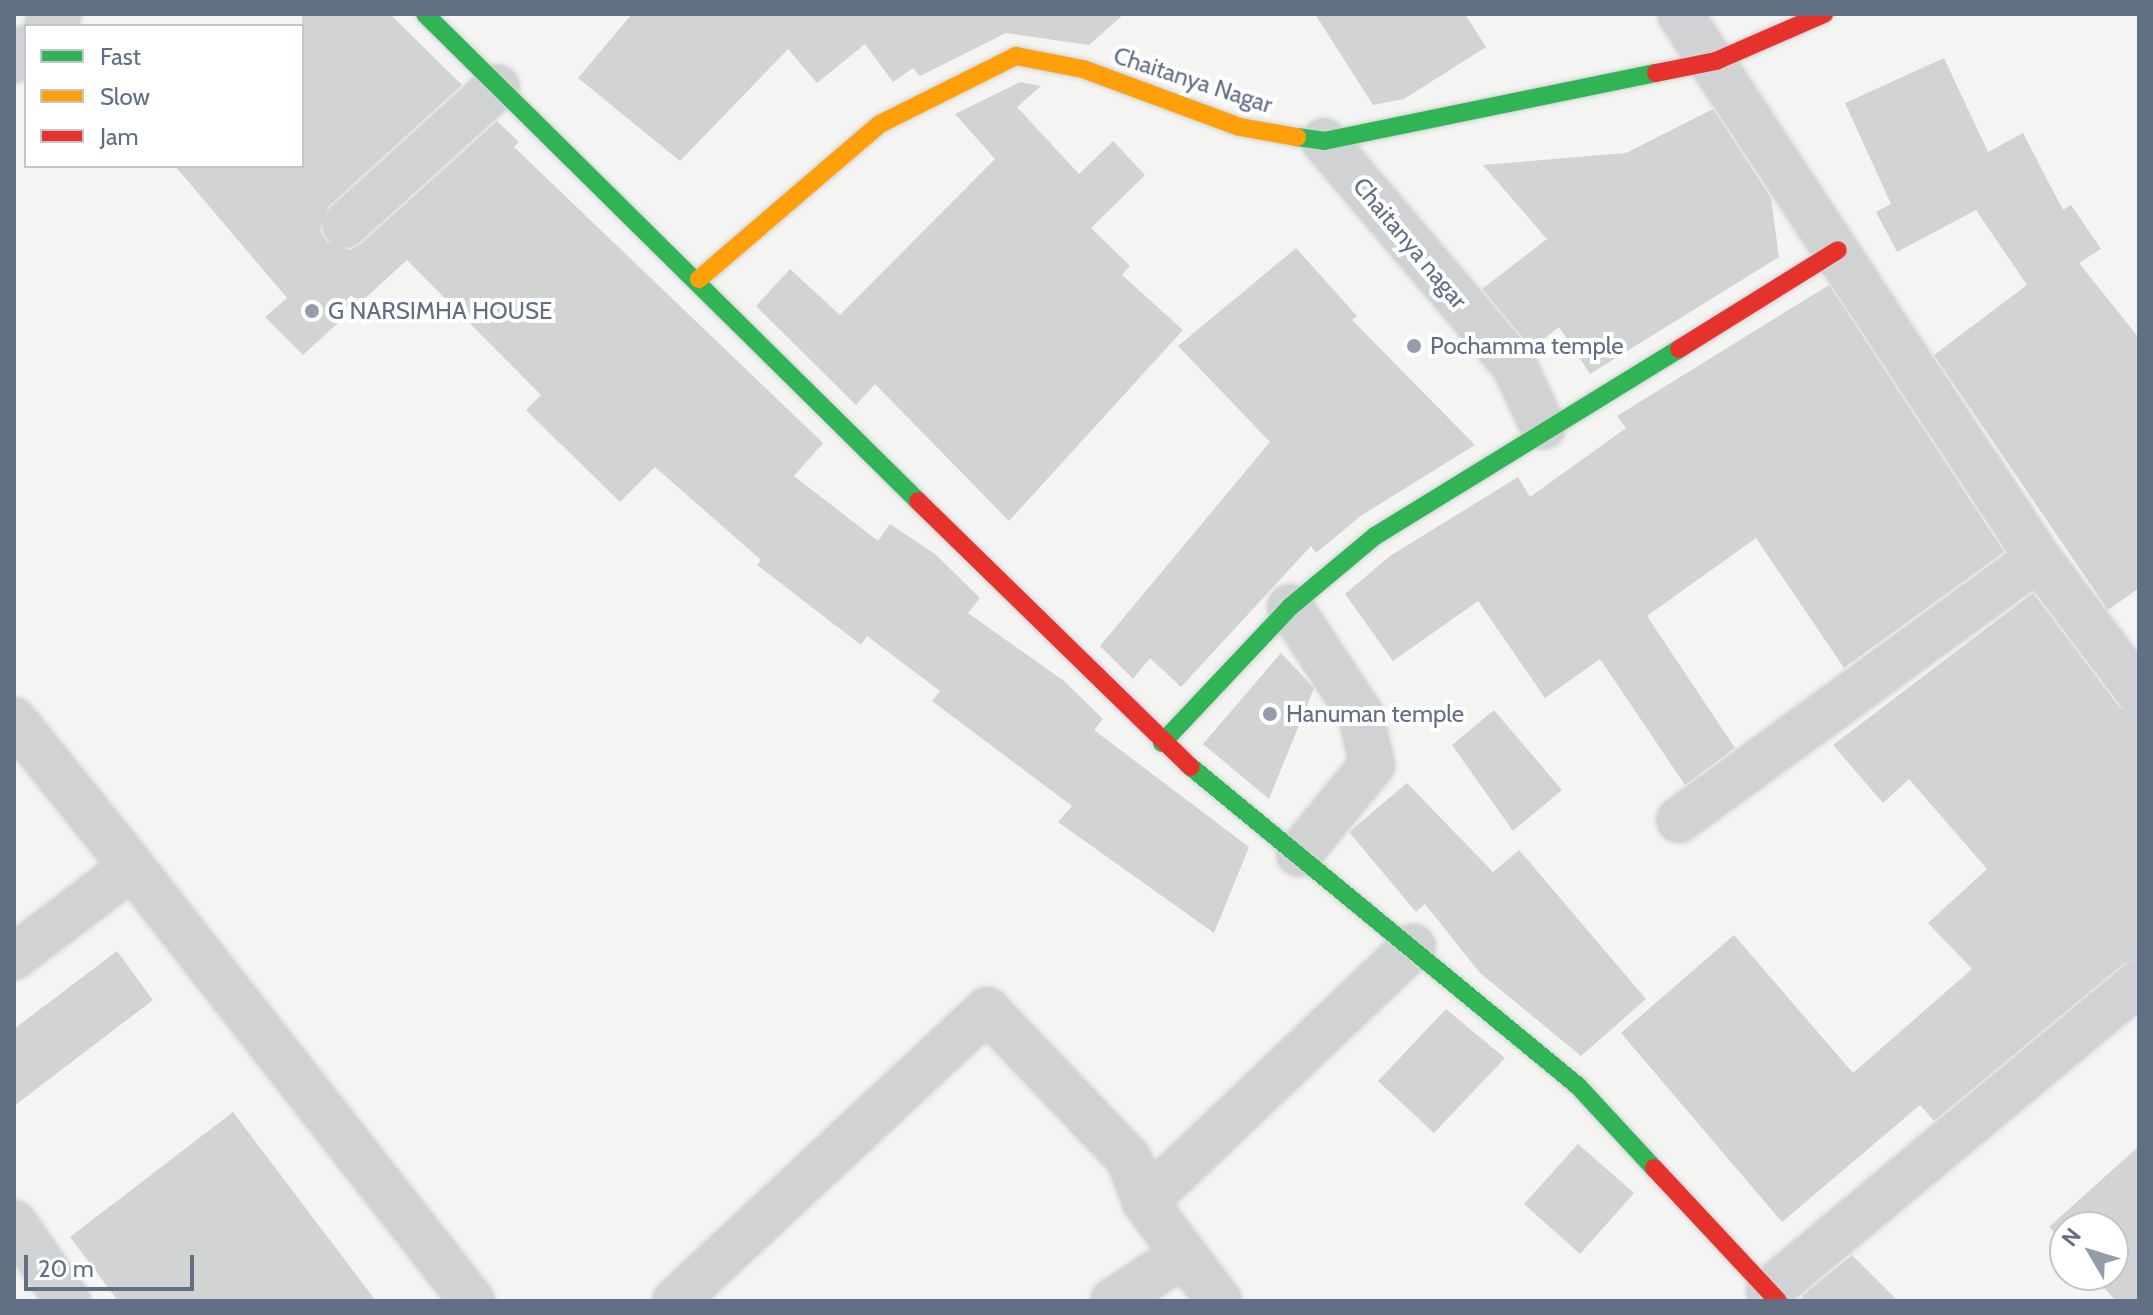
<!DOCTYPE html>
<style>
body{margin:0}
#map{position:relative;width:2153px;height:1315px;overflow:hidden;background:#f4f4f2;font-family:Cabin,sans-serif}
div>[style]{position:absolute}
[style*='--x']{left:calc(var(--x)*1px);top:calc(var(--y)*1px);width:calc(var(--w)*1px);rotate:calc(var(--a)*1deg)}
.building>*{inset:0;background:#d2d4d4}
.roads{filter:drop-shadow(0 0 2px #d0d2d3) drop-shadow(0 0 2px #d0d2d3)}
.street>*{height:44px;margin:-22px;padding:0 22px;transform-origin:22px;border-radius:22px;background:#d1d2d3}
.fast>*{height:18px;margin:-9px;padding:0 9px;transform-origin:9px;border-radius:9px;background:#30b455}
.slow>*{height:18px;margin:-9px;padding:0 9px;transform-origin:9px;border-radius:9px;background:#ff9f0a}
.jam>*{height:18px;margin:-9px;padding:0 9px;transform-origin:9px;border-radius:9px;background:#e5322d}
.dots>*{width:22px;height:22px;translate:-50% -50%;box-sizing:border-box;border:4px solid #fff;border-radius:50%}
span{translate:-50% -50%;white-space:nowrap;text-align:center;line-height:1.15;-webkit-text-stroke:8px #fff;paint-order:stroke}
.street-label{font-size:24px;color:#616f85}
.poi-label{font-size:24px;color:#616f85}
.left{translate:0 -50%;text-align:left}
.frame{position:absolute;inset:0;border:16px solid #616f85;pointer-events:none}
.legend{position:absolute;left:24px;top:24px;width:280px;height:144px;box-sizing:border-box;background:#fff;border:2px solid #c0c5ce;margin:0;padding:10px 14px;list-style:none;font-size:24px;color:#616f85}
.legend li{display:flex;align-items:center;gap:16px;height:40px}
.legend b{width:40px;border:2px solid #c0c5ce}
.north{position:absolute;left:2049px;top:1211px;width:80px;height:80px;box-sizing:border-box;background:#fff;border:2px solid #c0c5ce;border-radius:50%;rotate:308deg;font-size:22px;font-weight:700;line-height:32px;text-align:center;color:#616f85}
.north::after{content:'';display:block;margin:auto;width:28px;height:36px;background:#949eab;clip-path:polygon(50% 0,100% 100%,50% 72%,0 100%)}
.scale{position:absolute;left:24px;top:1255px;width:170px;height:36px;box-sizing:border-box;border:4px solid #616f85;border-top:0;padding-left:10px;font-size:24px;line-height:28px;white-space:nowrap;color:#616f85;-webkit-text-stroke:6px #fff;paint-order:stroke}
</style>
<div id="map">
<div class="building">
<i style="clip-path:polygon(302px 14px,390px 14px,462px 85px,328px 207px,320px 230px,327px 242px,350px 250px,361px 244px,497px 121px,519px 142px,514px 147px,823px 443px,794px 476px,878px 541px,890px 524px,935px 554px,980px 598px,968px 613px,1064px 681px,1103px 719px,1094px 730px,1249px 847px,1214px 933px,1058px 822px,1072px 806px,932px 701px,940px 691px,867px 636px,861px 645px,757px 565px,761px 560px,655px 467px,620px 502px,526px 410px,541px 395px,407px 260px,303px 355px,265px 317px,287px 298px,175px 166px,302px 166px)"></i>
<i style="clip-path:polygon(632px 14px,1124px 14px,1089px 45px,1006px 33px,920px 76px,913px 68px,893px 82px,865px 44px,817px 83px,788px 49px,680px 161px,578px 78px)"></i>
<i style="clip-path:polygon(1315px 14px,1465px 14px,1486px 47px,1404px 99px,1373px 105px)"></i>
<i style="clip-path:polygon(1944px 58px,1988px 152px,2023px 133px,2063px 210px,2071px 205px,2101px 249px,2079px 263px,2139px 338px,2139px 588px,2108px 610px,1934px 355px,2027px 285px,1976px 210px,1897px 252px,1876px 212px,1891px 204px,1845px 103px)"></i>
<i style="clip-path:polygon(1020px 82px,1041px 86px,1017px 107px,1079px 174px,1113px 141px,1145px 175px,1091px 228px,1130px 266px,1122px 275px,1183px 330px,1009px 521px,875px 384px,856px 405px,756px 306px,790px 269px,840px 315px,995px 159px,955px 114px)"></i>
<i style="clip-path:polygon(1713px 109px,1771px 198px,1779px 257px,1590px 374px,1559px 327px,1532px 348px,1482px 289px,1547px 239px,1483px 165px,1626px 153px)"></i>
<i style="clip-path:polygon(1296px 248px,1357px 316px,1352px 320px,1475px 445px,1362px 515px,1316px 553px,1311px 546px,1181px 687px,1150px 658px,1133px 679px,1100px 646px,1270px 442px,1178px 346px)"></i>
<i style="clip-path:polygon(1829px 285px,2004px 552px,1844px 668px,1756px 538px,1647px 616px,1735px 748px,1685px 785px,1600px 659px,1545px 698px,1478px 601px,1393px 661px,1345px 594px,1390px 556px,1518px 477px,1530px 497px,1626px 428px,1617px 416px)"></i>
<i style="clip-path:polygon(2033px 593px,2119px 707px,2139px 716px,2139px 959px,2123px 964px,1934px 1121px,1920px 1105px,1782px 1222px,1621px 1033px,1734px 935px,1853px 1073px,1972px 969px,1928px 923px,1987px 869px,1909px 779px,1883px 803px,1833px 745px)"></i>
<i style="clip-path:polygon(1281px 653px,1314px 688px,1269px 799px,1203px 744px)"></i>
<i style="clip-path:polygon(1494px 710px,1562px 790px,1513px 831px,1452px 745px)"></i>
<i style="clip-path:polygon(1407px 783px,1493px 872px,1519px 850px,1646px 999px,1581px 1056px,1480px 973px,1425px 904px,1416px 912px,1349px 832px)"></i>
<i style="clip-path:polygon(117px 951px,153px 1000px,14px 1106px,14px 1029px)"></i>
<i style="clip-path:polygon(1446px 1009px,1505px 1058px,1434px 1133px,1378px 1081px)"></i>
<i style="clip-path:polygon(233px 1112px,376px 1301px,118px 1301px,70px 1237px)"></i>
<i style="clip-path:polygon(1578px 1144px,1634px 1193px,1580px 1254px,1524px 1204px)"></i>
<i style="clip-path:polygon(2139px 1146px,2139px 1301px,2116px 1301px,2092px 1275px,2113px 1275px,2113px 1227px,2065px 1227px,2065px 1244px,2049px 1227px)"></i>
<i style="clip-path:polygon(1852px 1255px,1898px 1301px,1802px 1301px,1802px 1296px)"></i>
</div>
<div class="roads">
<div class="street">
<i style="--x:1680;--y:14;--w:651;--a:56.65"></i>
<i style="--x:2038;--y:558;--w:168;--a:53"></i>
<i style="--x:47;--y:26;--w:17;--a:-45"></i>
<i style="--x:14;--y:60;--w:17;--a:-45"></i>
<i style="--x:1324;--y:141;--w:294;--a:49.7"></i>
<i style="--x:1514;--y:365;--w:68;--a:64.9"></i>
<i style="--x:345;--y:225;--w:205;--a:-42.2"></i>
<i style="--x:1290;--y:607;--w:129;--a:56.7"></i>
<i style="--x:1361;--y:715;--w:51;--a:77.6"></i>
<i style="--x:1372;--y:765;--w:115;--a:129.4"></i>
<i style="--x:14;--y:720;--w:189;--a:51.2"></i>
<i style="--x:1679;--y:820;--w:444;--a:-36.1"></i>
<i style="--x:14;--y:957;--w:148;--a:-37.3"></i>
<i style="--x:132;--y:867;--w:551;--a:51.92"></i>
<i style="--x:1145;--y:1202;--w:370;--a:-43.6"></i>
<i style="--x:14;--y:1223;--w:95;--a:55.3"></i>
<i style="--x:1769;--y:1291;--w:481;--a:-39.8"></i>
<i style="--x:675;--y:1301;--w:427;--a:-43"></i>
<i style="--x:987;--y:1010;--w:206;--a:46.4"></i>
<i style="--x:1129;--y:1159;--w:46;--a:69.6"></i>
<i style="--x:1145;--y:1202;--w:124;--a:53.2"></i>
<i style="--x:1113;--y:1301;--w:82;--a:-33.1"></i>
</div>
<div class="fast">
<i style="--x:425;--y:14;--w:693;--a:44.65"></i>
<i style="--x:1297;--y:137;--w:27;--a:8"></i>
<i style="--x:1324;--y:141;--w:339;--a:-11.6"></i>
<i style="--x:1162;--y:743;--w:187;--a:-46.7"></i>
<i style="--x:1290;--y:607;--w:111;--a:-39.9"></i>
<i style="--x:1375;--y:536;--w:357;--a:-31.6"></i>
<i style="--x:1191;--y:767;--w:502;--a:39.5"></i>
<i style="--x:1578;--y:1086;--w:112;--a:47.2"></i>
</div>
<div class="slow">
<i style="--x:699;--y:279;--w:238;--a:-40.6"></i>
<i style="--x:880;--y:124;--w:152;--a:-26.6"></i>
<i style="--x:1016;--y:56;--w:68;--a:11"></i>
<i style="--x:1083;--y:69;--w:167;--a:20.3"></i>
<i style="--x:1240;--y:127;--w:58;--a:10"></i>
</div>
<div class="jam">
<i style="--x:1656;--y:73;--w:61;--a:-11.3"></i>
<i style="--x:1716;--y:61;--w:118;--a:-23.5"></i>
<i style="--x:1679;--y:349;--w:187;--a:-31.9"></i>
<i style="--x:918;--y:501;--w:381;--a:44.3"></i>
<i style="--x:1654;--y:1168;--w:182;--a:47"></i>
</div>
</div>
<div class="dots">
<i style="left:312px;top:311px;background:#949eab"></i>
<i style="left:1414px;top:346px;background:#949eab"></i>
<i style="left:1270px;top:714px;background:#949eab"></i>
</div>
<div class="street-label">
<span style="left:1193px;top:80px;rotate:18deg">Chaitanya Nagar</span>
<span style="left:1410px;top:243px;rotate:50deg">Chaitanya nagar</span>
</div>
<div class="poi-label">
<span class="left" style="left:328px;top:311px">G NARSIMHA HOUSE</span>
<span class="left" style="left:1430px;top:346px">Pochamma temple</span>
<span class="left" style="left:1286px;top:714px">Hanuman temple</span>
</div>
<div class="frame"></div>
<ul class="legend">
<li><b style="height:10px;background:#30b455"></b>Fast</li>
<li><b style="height:10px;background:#ff9f0a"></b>Slow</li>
<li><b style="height:10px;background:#e5322d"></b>Jam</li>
</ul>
<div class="north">N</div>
<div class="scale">20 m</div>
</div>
